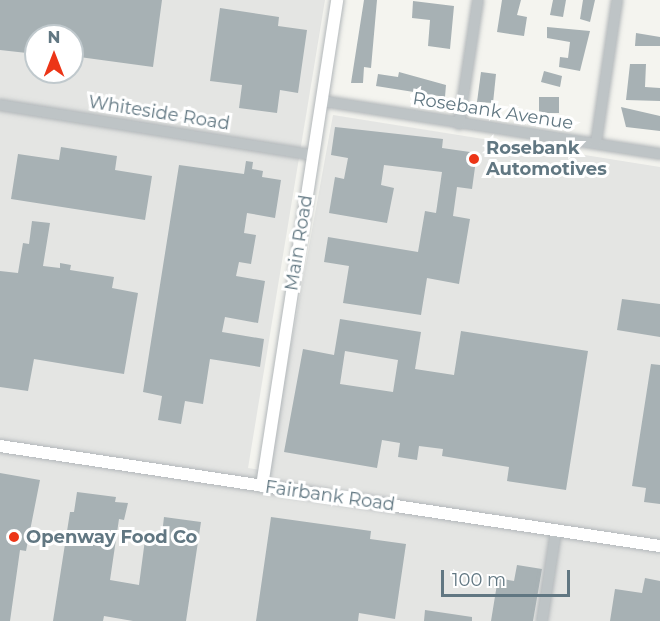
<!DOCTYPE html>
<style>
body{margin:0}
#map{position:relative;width:660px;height:621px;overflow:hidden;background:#f4f4ef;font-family:Montserrat,sans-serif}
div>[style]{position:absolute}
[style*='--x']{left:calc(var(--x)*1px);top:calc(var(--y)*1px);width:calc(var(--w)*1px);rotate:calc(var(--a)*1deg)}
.built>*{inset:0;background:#e4e5e3}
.building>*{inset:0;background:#a7b1b4}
.roads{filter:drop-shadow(0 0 2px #b2b7ba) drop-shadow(0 0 2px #b2b7ba)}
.minor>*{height:10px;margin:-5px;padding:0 5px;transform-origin:5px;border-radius:5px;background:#bec4c6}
.major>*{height:12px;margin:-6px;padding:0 6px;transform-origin:6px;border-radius:6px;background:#fff}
.dots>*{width:16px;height:16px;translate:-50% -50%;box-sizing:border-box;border:3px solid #fff;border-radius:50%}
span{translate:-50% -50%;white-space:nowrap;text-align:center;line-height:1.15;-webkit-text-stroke:6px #fff;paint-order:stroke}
.street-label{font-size:18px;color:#617782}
.poi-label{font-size:18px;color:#617782;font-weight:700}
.left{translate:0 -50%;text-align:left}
.north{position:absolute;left:24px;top:24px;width:60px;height:60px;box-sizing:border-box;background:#fff;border:2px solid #c0c9cd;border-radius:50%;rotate:0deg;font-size:16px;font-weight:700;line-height:24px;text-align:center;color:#617782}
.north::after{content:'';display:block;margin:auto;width:21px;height:27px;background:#ec3517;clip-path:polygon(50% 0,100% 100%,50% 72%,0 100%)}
.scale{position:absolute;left:441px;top:570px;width:129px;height:27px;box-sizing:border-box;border:3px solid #617782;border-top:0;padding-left:8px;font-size:18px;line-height:21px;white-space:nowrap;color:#617782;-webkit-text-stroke:4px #fff;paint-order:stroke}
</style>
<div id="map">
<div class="built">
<i style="clip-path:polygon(evenodd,0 0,325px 0,248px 468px,268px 471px,333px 115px,660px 167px,660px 621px,0 621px,0 0,36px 36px,72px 36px,72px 72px,36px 72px,36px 36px)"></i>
</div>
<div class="building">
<i style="clip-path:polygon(0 0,162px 0,153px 67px,72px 56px,72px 36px,36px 36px,36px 51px,27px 50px,27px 53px,0 50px)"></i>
<i style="clip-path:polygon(364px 0,377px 0,371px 68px,364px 67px,363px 83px,351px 83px)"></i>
<i style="clip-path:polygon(502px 0,521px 0,517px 15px,527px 17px,524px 36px,497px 32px)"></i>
<i style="clip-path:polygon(553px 0,566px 0,563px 17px,550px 15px)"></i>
<i style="clip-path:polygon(583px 0,595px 0,590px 22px,580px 19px)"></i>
<i style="clip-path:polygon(413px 1px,454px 6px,450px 49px,428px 46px,430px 20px,412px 18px)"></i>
<i style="clip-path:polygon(220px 8px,279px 17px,278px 26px,307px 30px,298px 93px,280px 90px,277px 113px,239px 108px,242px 85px,210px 81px)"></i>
<i style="clip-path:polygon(547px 27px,590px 31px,580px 71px,559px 67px,560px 57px,568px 58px,570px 42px,547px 38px)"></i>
<i style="clip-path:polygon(636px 33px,660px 37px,660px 46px,635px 46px)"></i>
<i style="clip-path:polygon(630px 64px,646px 64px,645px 87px,660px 88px,660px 101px,626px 100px)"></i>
<i style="clip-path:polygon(544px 71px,562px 76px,560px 87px,541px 82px)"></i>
<i style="clip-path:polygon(399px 72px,446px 85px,445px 97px,376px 86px,378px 74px,398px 77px)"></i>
<i style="clip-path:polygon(481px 72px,496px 74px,493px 103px,477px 102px)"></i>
<i style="clip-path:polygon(539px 97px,559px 97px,559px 113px,539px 113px)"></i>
<i style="clip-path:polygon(621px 107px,660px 116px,660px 131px,626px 127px)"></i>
<i style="clip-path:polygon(335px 127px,443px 139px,442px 148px,477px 153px,472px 189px,457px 187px,453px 216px,470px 219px,459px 284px,427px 278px,421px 315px,343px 303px,349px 266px,324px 262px,328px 237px,418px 252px,425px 211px,436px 213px,442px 172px,384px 165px,381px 185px,394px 188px,387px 223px,329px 213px,335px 177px,344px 179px,348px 158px,331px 155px)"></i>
<i style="clip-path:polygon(61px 147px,117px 156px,115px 170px,152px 176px,145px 220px,11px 199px,18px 154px,59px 160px)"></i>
<i style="clip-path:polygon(246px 161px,253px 162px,252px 169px,263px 171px,262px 177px,281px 180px,275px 218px,247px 213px,244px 233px,256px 235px,251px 264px,239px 262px,236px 276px,265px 281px,258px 323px,225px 317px,222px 332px,264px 339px,260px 367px,210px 359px,203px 404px,185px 401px,181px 424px,158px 420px,162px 396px,143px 392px,179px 165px,244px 174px)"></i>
<i style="clip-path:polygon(32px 221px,50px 223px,43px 266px,60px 268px,60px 263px,71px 265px,70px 270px,114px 277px,112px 288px,138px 293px,124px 374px,34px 359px,28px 391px,0 387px,0 271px,18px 273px,23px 243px,29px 244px)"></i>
<i style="clip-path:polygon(622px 299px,660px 304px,660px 337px,617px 330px)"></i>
<i style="clip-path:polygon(evenodd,340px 319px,421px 332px,415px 369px,454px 375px,461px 331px,588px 351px,566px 490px,507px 481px,509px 467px,442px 456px,443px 449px,419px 446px,417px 460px,398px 457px,400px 443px,382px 440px,377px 468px,284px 452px,303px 349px,334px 355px,340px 319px,345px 351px,398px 360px,393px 392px,340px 384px,345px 351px)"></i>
<i style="clip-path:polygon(651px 364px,660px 365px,660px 504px,644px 502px,646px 488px,632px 486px)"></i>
<i style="clip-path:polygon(0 473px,40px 480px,26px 551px,20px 550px,10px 621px,0 621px)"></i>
<i style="clip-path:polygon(77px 492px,116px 497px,115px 502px,128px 503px,124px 520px,119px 519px,110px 580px,139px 585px,146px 532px,162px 534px,164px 517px,201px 522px,186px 621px,133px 621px,104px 616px,103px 621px,53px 621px,70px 512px,74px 512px)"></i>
<i style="clip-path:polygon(271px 517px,371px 531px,370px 539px,406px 544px,395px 619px,359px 613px,358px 621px,256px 621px)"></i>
<i style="clip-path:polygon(517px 565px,542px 569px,533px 621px,491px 621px,498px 578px,514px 581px)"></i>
<i style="clip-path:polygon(645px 578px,660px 581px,660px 621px,610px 621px,615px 589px,642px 593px)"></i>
<i style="clip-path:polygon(425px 610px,472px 617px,472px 621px,424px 621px)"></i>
</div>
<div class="roads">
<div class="minor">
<i style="--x:322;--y:101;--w:342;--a:8.9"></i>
<i style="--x:0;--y:105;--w:317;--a:9.1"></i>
<i style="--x:459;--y:124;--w:125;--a:-81.3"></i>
<i style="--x:596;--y:143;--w:145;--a:-81.6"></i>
<i style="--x:542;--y:621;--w:91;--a:-81.2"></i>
</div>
<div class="major">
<i style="--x:0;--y:446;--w:668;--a:8.62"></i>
<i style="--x:262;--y:486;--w:492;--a:-81.2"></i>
</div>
</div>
<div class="dots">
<i style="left:474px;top:159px;background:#ec3517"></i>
<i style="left:14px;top:537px;background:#ec3517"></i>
</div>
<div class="street-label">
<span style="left:493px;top:111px;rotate:9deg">Rosebank Avenue</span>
<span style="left:159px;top:113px;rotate:9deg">Whiteside Road</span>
<span style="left:299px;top:243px;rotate:-81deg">Main Road</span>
<span style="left:330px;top:496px;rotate:8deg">Fairbank Road</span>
</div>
<div class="poi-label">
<span class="left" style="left:486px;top:159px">Rosebank<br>Automotives</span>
<span class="left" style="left:26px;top:537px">Openway Food Co</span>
</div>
<div class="north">N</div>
<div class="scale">100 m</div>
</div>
